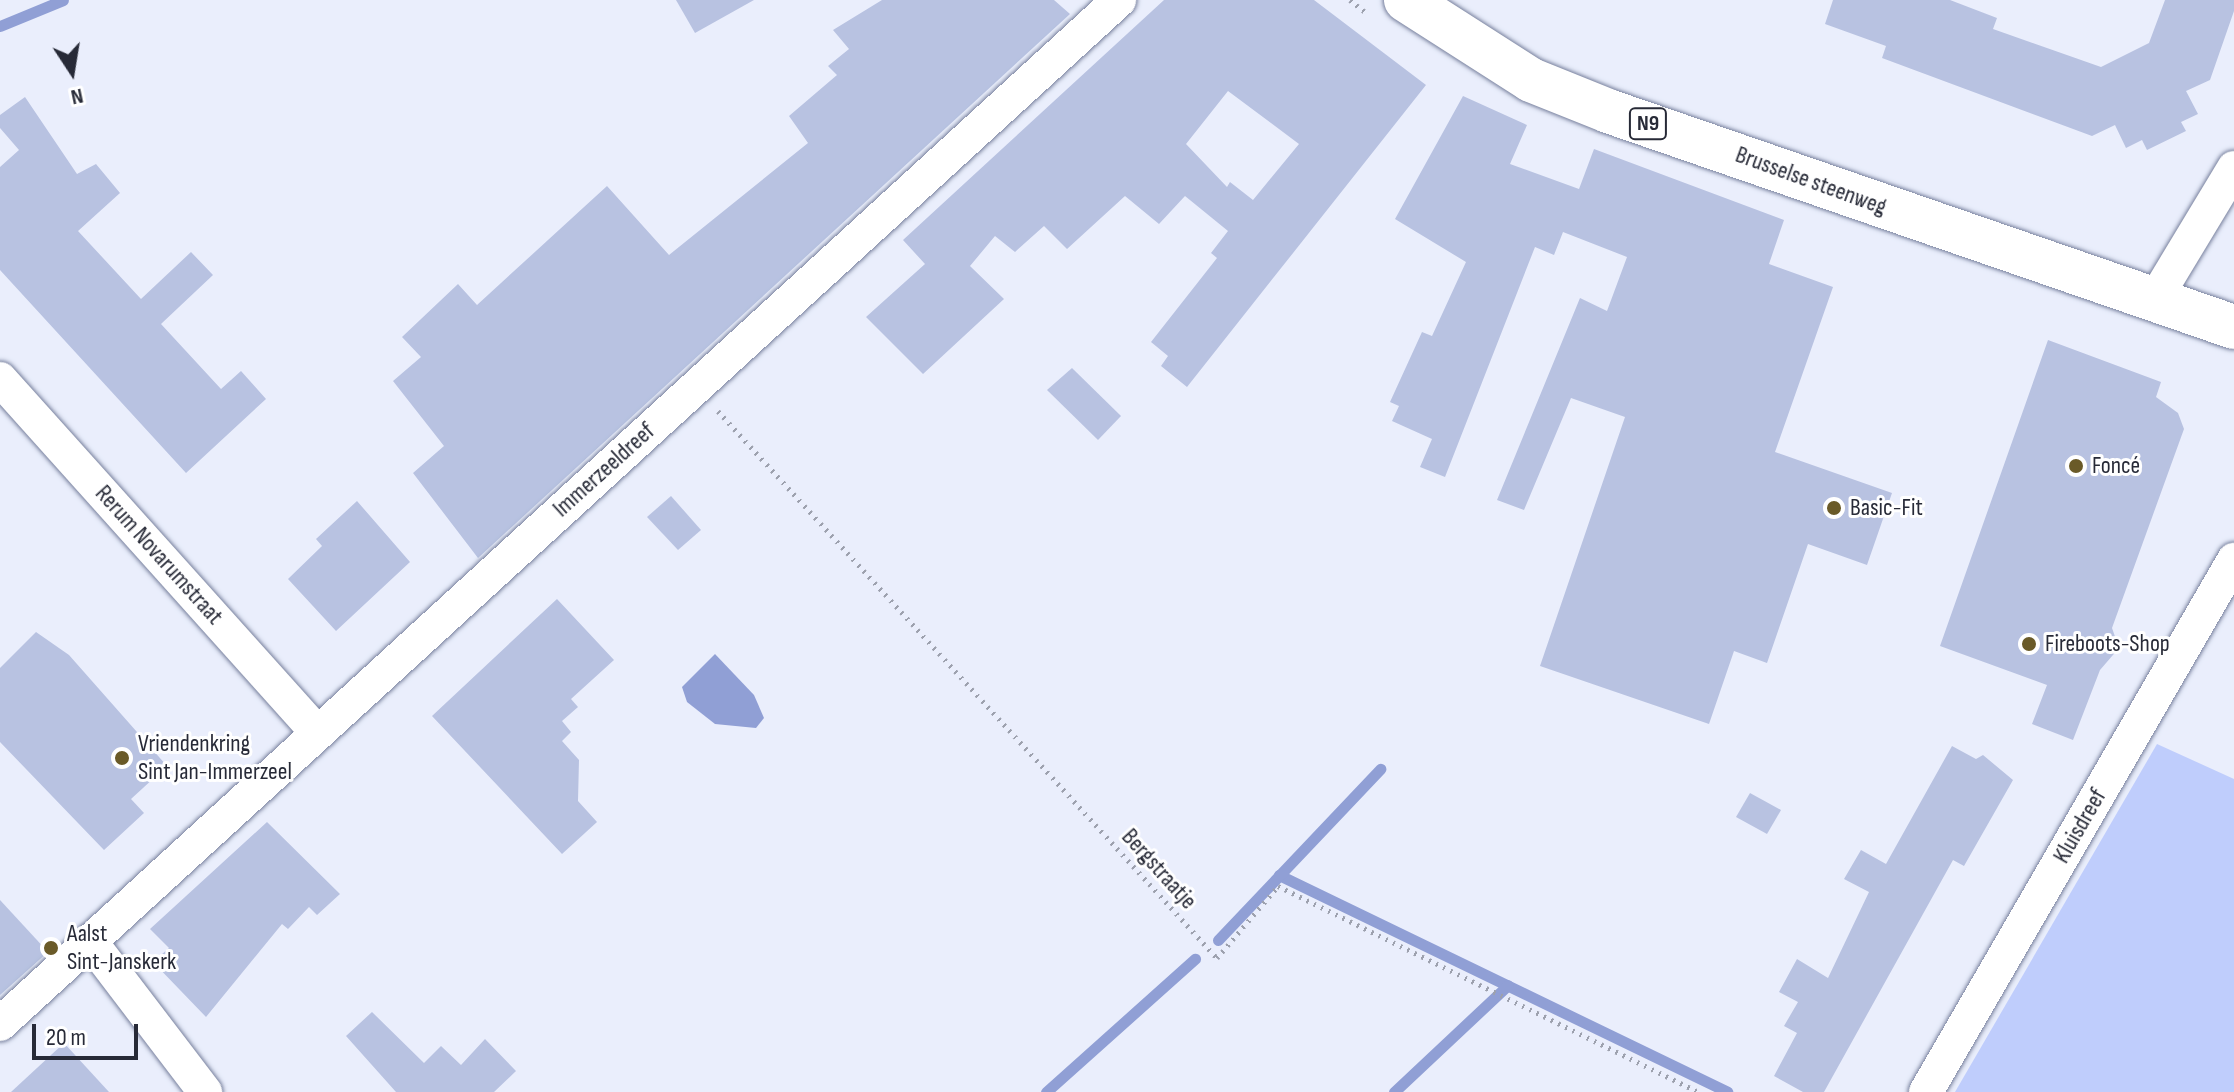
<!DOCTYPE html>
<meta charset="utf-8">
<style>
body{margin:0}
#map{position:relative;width:2234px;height:1092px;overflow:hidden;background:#eaeefc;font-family:"Sofia Sans Condensed",sans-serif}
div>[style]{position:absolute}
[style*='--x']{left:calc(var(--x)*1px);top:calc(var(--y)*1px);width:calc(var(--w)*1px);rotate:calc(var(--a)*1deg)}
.green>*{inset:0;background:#bfcdfc}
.water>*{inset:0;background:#909fd5}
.stream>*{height:11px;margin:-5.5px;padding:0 5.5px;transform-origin:5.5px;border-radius:5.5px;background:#909fd5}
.building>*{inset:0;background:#b8c2e1}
.path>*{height:5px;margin-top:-2.5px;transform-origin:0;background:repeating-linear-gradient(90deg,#9da1ae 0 2px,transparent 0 8px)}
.roads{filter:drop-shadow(0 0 2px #77809d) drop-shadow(0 0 2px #77809d)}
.minor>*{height:34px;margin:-17px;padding:0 17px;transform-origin:17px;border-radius:17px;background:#fff}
.primary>*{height:44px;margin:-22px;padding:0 22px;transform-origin:22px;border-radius:22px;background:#fff}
.dots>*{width:22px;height:22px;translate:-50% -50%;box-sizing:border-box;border:4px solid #fff;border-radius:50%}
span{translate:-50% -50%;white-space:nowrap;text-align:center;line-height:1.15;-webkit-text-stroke:6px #fff;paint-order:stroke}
.shield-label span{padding:2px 6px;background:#fff;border:2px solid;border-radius:6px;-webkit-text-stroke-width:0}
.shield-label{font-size:22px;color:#272a37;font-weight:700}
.street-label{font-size:24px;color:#272a37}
.poi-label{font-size:24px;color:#272a37}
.left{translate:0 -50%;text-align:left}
.north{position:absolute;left:32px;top:32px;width:80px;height:80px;-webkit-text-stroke:6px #fff;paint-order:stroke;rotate:168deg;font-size:22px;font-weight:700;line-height:32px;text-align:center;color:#272a37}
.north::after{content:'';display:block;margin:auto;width:28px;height:36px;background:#272a37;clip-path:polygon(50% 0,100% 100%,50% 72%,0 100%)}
.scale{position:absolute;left:32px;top:1024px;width:106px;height:36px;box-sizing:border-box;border:4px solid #272a37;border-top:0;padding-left:10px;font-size:24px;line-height:28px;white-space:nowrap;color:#272a37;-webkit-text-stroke:6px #fff;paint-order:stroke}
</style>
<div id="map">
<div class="green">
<i style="clip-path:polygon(2157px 744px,2234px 779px,2234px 1092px,1955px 1092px)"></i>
</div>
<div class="water">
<i style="clip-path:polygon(715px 654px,754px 695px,764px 718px,756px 728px,715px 724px,687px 702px,682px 687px)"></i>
</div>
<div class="stream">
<i style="--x:0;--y:26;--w:68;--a:-22.4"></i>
<i style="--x:1279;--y:875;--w:498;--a:25.8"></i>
<i style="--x:1218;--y:940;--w:236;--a:-46.5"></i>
<i style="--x:1046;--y:1092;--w:200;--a:-41.8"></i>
<i style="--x:1394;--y:1092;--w:156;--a:-43.2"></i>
</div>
<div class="building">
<i style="clip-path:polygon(676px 0,754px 0,695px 33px)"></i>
<i style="clip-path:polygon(882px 0,1054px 0,1070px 14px,478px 558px,413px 473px,444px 446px,393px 381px,421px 357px,402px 337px,458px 284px,477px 305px,607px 186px,669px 255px,808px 143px,789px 116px,837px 75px,828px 66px,849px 49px,833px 30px)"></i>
<i style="clip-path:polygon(evenodd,1164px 0,1314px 0,1426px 85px,1187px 387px,1161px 366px,1168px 356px,1151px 342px,1217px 258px,1211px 253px,1228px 231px,1185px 196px,1159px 224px,1125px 196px,1067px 249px,1044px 226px,1015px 252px,995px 236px,970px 266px,1004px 299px,923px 374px,866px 317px,925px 264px,903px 240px,1164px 0,1228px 91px,1299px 144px,1253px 200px,1230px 182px,1227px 187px,1186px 144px,1228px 91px)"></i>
<i style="clip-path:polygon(1833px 0,1950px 0,1997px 18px,1993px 29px,2101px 67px,2149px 43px,2165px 0,2234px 0,2234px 11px,2210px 80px,2186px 91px,2198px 114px,2181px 122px,2186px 131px,2147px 150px,2142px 140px,2126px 148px,2115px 125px,2092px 136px,1882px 58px,1886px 46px,1825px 24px)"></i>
<i style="clip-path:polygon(1463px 96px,1527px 125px,1510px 164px,1579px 189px,1594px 149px,1784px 220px,1769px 264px,1833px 287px,1775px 452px,1892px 493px,1867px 565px,1808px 544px,1767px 663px,1734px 651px,1709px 724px,1540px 666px,1625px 417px,1571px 398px,1524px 510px,1497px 500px,1580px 298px,1607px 311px,1627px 257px,1563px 232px,1554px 255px,1535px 247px,1445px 477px,1420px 467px,1432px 439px,1392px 421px,1399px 406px,1390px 402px,1422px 332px,1432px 336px,1466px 262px,1395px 219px)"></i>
<i style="clip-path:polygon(25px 97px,77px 174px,96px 164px,120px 193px,78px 231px,141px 299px,191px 252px,213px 275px,161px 324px,221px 389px,241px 371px,266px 399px,186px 473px,0 270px,0 167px,19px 150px,0 128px,0 115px)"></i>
<i style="clip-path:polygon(2048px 340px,2161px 382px,2156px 397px,2178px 413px,2184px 429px,2112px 628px,2119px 648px,2100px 670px,2073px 740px,2032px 724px,2047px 685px,1940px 646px)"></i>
<i style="clip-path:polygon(1072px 368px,1121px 416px,1098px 440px,1047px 390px)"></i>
<i style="clip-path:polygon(671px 496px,701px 530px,678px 550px,647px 517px)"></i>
<i style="clip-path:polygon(357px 501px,410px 562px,336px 631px,288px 579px,322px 546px,316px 539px)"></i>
<i style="clip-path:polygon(557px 599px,614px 660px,571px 699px,578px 707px,562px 721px,571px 732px,562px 741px,579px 760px,578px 801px,597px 822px,562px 854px,432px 716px)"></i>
<i style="clip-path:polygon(36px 632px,69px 655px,167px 766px,131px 799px,144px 813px,104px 850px,0 742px,0 668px)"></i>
<i style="clip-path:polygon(1952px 746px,1976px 759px,1983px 755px,2013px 780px,1964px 866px,1953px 860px,1824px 1092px,1803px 1092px,1774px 1076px,1797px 1033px,1784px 1026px,1798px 1002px,1779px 992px,1797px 959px,1828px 978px,1869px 892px,1844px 879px,1861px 850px,1886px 864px)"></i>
<i style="clip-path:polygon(1750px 793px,1781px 810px,1767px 834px,1736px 817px)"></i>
<i style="clip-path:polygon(267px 822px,340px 894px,317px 915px,309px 907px,288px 929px,282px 924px,206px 1017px,153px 962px,169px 948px,150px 929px)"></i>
<i style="clip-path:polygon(0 900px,48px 952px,0 995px)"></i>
<i style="clip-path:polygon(372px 1012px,424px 1063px,441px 1046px,461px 1065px,485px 1039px,516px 1071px,494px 1092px,396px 1092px,346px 1036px)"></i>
<i style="clip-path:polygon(64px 1043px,109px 1092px,11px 1092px)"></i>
</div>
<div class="path">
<i style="--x:1350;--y:0;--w:23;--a:38"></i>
<i style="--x:718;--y:411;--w:740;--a:47.63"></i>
<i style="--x:1217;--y:958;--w:94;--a:-49.7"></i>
<i style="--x:1278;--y:886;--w:469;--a:26.1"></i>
</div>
<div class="roads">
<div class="minor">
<i style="--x:2155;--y:299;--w:153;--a:-58.9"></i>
<i style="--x:0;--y:379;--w:474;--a:48.1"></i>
<i style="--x:90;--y:941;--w:190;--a:52.7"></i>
<i style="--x:0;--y:1024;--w:1517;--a:-42.46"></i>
<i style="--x:1926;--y:1092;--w:615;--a:-59.93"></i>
</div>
<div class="primary">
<i style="--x:1406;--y:0;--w:148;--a:32.6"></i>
<i style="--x:1531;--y:80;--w:83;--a:21.9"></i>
<i style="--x:1608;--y:111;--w:662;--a:19.04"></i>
</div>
</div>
<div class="dots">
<i style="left:2076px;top:466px;background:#6a5a28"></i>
<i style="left:1834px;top:508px;background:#6a5a28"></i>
<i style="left:2029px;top:644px;background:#6a5a28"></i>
<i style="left:122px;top:758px;background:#6a5a28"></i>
<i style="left:51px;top:948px;background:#6a5a28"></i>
</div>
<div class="shield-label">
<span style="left:1648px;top:124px">N9</span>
</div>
<div class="street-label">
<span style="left:1811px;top:181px;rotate:20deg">Brusselse steenweg</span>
<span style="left:604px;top:470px;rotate:-42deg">Immerzeeldreef</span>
<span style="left:159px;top:555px;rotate:48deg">Rerum Novarumstraat</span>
<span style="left:2080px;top:826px;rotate:-60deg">Kluisdreef</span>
<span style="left:1159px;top:869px;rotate:48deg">Bergstraatje</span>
</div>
<div class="poi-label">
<span class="left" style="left:2092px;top:466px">Foncé</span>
<span class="left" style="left:1850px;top:508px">Basic-Fit</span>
<span class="left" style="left:2045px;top:644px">Fireboots-Shop</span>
<span class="left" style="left:138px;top:758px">Vriendenkring<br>Sint Jan-Immerzeel</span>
<span class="left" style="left:67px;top:948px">Aalst<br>Sint-Janskerk</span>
</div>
<div class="north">N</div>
<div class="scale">20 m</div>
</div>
